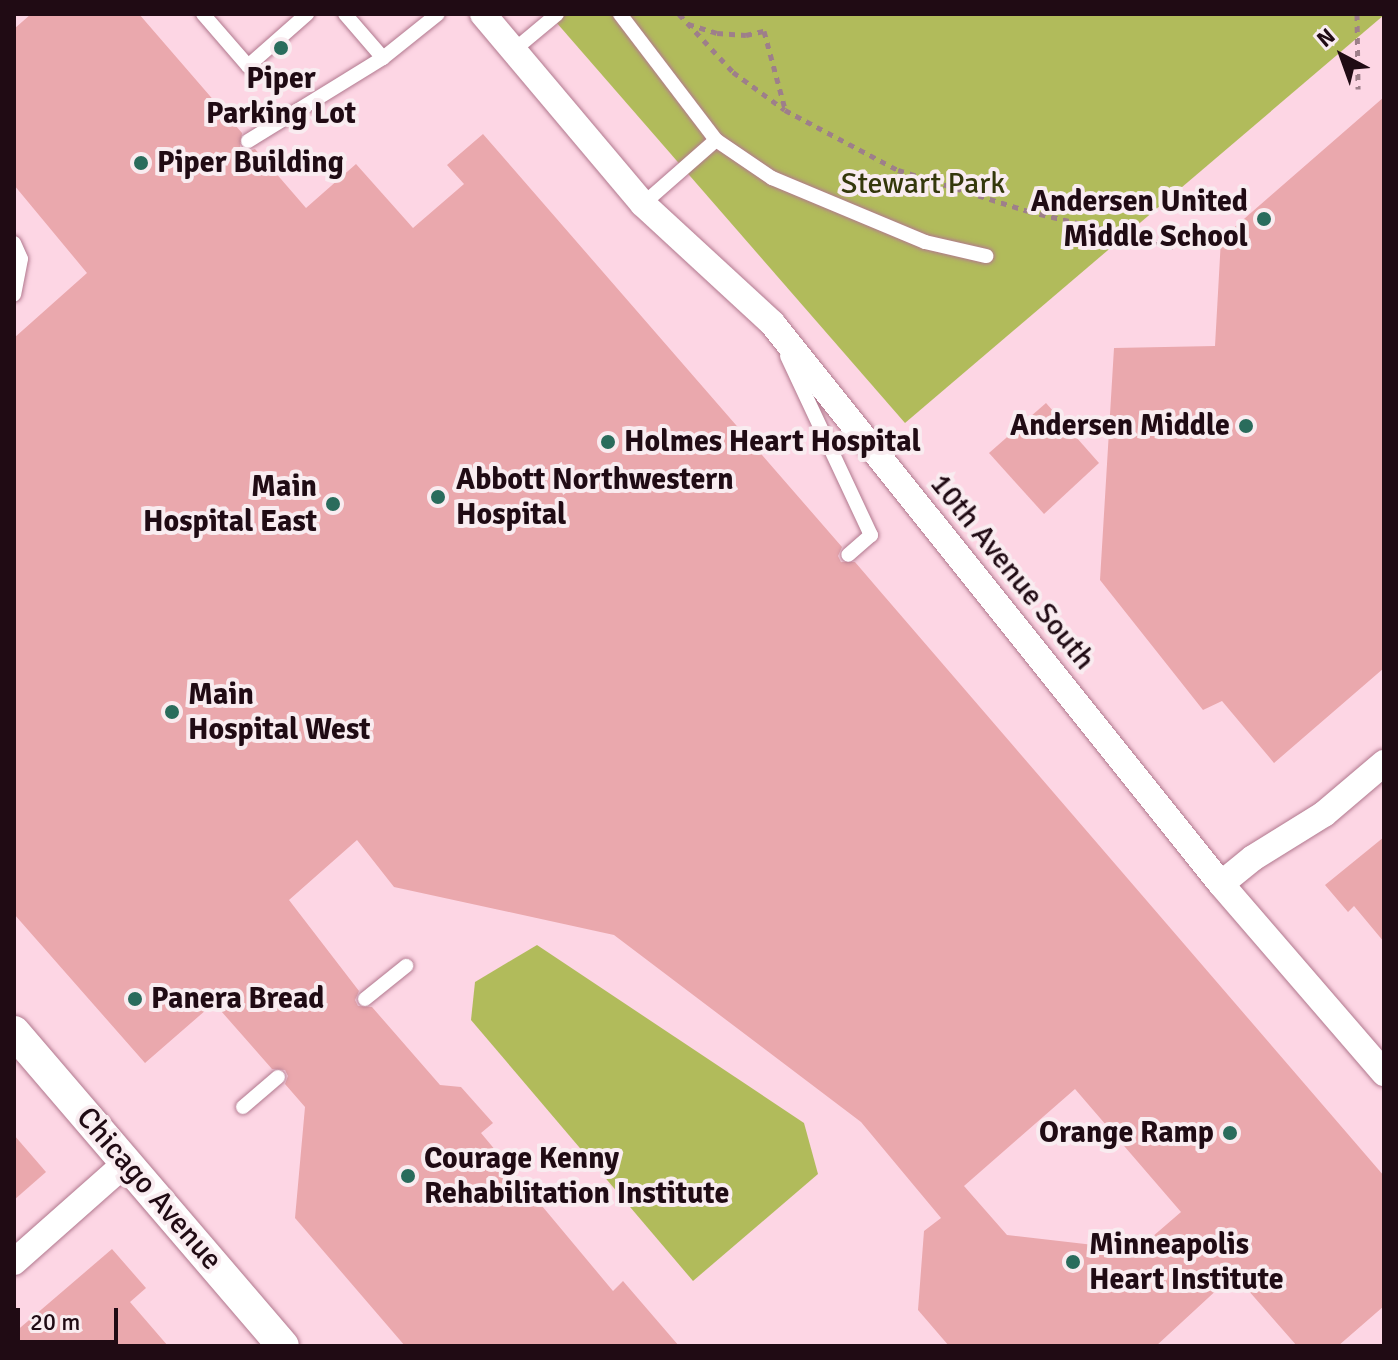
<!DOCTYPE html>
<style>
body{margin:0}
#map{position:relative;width:1398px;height:1360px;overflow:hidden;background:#fdd6e4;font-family:Signika,sans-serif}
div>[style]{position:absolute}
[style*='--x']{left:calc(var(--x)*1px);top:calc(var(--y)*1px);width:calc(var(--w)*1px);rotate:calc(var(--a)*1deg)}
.green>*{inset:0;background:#b1bb5b}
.building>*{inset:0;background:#eaa8ad}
.path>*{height:5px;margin-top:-2.5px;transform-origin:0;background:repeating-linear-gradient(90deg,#9e7f8a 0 6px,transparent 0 12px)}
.roads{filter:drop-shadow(0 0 2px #b1788e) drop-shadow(0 0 2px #b1788e)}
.service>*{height:14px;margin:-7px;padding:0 7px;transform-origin:7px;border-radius:7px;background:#fff}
.minor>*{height:26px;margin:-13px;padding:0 13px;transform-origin:13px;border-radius:13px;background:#fff}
.tertiary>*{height:32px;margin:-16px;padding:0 16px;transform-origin:16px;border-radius:16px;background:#fff}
.dots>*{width:22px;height:22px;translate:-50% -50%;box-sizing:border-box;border:4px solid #f9ecf0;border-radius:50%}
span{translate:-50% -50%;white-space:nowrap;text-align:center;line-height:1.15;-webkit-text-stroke:8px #f9ecf0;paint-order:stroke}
.poi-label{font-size:30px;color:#200b14;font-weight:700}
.left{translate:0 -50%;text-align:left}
.right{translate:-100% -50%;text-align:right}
.park-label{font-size:30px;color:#34380b}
.street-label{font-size:30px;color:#200b14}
.frame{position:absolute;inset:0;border:16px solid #200b14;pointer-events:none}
.north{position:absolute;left:1302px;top:16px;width:80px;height:80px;-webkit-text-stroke:6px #f9ecf0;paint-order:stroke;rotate:319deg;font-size:22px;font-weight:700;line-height:32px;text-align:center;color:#200b14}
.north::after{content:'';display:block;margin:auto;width:28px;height:36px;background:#200b14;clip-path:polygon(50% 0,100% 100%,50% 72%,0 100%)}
.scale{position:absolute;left:16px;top:1308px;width:102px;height:36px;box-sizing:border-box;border:4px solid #200b14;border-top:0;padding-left:10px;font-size:24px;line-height:28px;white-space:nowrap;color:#200b14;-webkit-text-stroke:6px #f9ecf0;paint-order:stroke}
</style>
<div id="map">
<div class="green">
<i style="clip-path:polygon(549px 14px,1384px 14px,1384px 15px,905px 423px)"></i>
<i style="clip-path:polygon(537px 945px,804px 1123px,818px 1174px,693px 1281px,471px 1020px,475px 982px)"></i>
</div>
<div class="building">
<i style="clip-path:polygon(evenodd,31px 14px,139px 14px,242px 133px,240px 147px,248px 151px,255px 149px,306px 208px,356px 164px,413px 228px,464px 184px,447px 165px,483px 134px,842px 547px,838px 556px,841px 562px,855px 562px,879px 590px,1384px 1176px,1384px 1306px,1338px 1346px,1297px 1346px,1234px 1274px,1156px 1346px,949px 1346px,918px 1310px,924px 1231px,941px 1218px,861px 1122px,614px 935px,394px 887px,357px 840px,289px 900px,359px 991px,355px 1000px,358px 1006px,372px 1007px,440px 1085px,461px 1087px,493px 1123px,481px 1133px,613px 1291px,623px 1281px,679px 1346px,405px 1346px,295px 1218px,305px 1107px,285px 1084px,288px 1076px,285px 1070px,272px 1069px,214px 1003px,145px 1063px,14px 914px,14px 338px,87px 273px,14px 185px,14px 29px,31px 14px,1075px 1089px,1181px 1212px,1137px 1250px,1007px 1235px,964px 1186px,1075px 1089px)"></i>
<i style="clip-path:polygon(1384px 97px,1384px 668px,1274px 763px,1222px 701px,1203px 710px,1100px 580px,1114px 348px,1215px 346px,1221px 239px)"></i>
<i style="clip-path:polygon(1046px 403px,1099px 463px,1044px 514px,989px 453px)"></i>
<i style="clip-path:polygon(1384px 837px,1384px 942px,1354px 906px,1348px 912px,1325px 885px)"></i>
<i style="clip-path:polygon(14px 1135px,46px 1172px,14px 1200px)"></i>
<i style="clip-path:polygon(112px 1249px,146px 1288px,130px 1302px,168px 1346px,14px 1346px,14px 1333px)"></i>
</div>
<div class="path">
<i style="--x:679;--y:14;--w:79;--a:47"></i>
<i style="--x:733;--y:72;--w:64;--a:36.2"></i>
<i style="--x:785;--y:110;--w:128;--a:28"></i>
<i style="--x:898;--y:170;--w:136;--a:17.5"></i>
<i style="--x:1028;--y:211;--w:152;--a:13.7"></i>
<i style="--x:1357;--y:14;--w:75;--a:89.2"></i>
<i style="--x:688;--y:24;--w:30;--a:17"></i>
<i style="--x:717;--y:33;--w:29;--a:4"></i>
<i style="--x:746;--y:35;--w:18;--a:-13"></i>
<i style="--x:764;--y:31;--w:81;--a:74.9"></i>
</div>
<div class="roads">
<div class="service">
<i style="--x:203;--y:14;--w:69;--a:49.1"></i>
<i style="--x:248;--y:66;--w:79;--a:-41.4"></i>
<i style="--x:345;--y:14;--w:58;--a:49.2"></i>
<i style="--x:620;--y:14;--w:158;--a:52.7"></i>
<i style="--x:716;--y:140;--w:68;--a:34.2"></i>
<i style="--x:772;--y:178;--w:166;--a:22.7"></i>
<i style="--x:925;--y:242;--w:63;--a:12.9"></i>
<i style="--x:514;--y:50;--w:56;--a:-39.9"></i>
<i style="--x:248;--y:141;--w:158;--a:-31.6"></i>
<i style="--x:383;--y:58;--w:70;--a:-38.7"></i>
<i style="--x:643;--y:204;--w:97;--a:-41.2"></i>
<i style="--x:14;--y:243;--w:17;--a:66"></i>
<i style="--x:21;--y:259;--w:36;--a:101"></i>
<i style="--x:787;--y:356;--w:198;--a:64.9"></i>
<i style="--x:871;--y:535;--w:30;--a:139"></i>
<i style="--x:365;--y:999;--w:53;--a:-38.8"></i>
<i style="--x:243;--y:1107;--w:46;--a:-40.6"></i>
</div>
<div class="minor">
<i style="--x:483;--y:14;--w:248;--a:49.9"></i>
<i style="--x:643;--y:204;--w:176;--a:42.7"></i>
<i style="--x:772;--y:323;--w:719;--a:51.33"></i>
<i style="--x:1221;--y:884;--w:250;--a:49.2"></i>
<i style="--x:1221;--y:884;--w:41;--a:-39.1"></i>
<i style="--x:1253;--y:858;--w:84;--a:-31.8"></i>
<i style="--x:1324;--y:814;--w:79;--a:-40.4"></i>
<i style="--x:14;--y:1262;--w:149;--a:-41.5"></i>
</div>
<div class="tertiary">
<i style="--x:14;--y:1032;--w:413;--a:49.4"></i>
</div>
</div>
<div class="dots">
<i style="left:281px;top:48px;background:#2a6c5c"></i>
<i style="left:141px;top:163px;background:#2a6c5c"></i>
<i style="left:1264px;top:219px;background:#2a6c5c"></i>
<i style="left:1246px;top:426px;background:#2a6c5c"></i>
<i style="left:608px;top:442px;background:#2a6c5c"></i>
<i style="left:438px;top:497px;background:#2a6c5c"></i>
<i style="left:333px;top:504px;background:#2a6c5c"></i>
<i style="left:172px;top:712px;background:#2a6c5c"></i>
<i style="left:135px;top:999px;background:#2a6c5c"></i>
<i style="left:1230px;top:1133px;background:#2a6c5c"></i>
<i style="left:408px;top:1176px;background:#2a6c5c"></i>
<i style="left:1073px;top:1262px;background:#2a6c5c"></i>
</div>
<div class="poi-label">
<span style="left:281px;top:96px">Piper<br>Parking Lot</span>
<span class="left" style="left:157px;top:163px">Piper Building</span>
<span class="right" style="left:1248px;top:219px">Andersen United<br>Middle School</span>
<span class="right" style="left:1230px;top:426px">Andersen Middle</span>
<span class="left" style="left:624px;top:442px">Holmes Heart Hospital</span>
<span class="left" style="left:456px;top:497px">Abbott Northwestern<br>Hospital</span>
<span class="right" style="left:317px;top:504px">Main<br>Hospital East</span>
<span class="left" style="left:188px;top:712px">Main<br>Hospital West</span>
<span class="left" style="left:151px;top:999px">Panera Bread</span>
<span class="right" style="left:1214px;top:1133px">Orange Ramp</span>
<span class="left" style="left:424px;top:1176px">Courage Kenny<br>Rehabilitation Institute</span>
<span class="left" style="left:1089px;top:1262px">Minneapolis<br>Heart Institute</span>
</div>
<div class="park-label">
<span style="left:923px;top:184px">Stewart Park</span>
</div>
<div class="street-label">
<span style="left:1012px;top:572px;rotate:51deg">10th Avenue South</span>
<span style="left:149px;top:1189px;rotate:49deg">Chicago Avenue</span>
</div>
<div class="frame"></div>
<div class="north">N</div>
<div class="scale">20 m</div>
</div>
